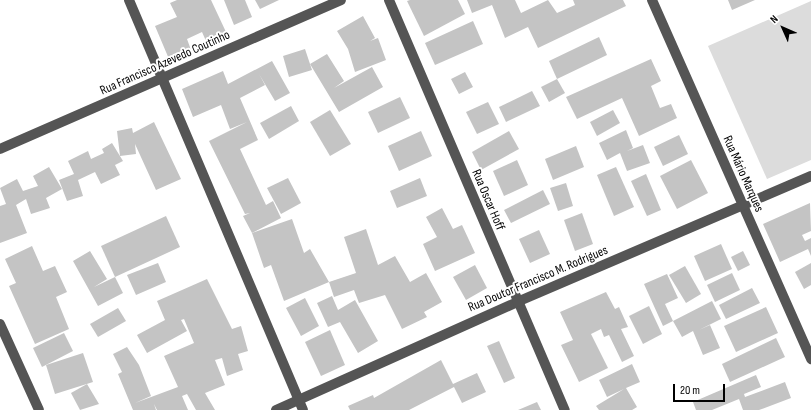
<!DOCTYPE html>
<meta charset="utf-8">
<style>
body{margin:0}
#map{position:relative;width:811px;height:410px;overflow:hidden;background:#fff;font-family:"Sofia Sans Condensed",sans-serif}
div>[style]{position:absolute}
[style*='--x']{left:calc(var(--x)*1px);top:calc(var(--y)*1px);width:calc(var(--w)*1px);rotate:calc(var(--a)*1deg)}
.green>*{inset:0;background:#dcdcdc}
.building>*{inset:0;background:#c4c4c4}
.minor>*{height:10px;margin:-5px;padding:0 5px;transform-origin:5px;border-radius:5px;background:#555}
span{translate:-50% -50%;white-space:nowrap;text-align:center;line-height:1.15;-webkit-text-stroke:4px #fff;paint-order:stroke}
.street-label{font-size:13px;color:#000}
.north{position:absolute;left:763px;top:8px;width:40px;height:40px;-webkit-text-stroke:3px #fff;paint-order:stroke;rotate:315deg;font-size:11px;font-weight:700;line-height:16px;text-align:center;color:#000}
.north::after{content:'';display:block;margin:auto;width:14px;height:18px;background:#000;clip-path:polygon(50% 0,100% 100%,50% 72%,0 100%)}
.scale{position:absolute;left:673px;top:384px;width:52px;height:18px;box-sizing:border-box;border:2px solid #000;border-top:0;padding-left:5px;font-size:12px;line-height:14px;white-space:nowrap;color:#000;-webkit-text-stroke:3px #fff;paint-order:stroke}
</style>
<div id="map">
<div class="green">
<i style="clip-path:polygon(811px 1px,811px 160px,767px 179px,708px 46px)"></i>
</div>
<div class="building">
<i style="clip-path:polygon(177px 0,211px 0,226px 32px,206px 41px,202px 32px,187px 39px,191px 50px,169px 59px,155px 26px,177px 17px,170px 3px)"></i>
<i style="clip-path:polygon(224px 0,245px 0,252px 17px,234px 25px)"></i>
<i style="clip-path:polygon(255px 0,279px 0,260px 9px)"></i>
<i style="clip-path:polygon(410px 0,458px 0,465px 14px,424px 36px,407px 1px)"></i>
<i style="clip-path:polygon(467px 0,515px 0,521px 13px,548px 0,557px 13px,575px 5px,573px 0,623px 0,626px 6px,538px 48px,528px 27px,505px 38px,492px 5px,472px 13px)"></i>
<i style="clip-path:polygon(728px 0,755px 0,732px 10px)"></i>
<i style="clip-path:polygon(363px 16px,375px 38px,370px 41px,378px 38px,386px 60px,355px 72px,348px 49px,337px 31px)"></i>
<i style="clip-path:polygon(473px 21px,483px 44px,435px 65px,425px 43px)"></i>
<i style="clip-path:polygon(599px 37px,607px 55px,557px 79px,549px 61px)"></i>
<i style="clip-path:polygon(305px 49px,312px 70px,289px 77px,283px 56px)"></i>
<i style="clip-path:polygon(327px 54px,344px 81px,334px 88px,372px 67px,383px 87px,339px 112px,310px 64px)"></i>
<i style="clip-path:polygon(651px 59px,661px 81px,651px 86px,660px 108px,671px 104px,677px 118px,639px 136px,622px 98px,577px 119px,566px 97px)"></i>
<i style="clip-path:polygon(272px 61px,290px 93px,275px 101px,259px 74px,265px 85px,240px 98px,258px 140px,240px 149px,266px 205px,273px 201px,281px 218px,252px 233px,243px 216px,250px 213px,245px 214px,209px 141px,247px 122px,230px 129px,221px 105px,193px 117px,182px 89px,223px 71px,228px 84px)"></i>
<i style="clip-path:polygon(465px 72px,473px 87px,459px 94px,451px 79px)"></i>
<i style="clip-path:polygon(557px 79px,565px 93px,549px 102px,541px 87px)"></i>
<i style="clip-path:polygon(532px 91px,540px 106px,506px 122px,499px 107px)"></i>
<i style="clip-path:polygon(400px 97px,410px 118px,378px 133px,368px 112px)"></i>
<i style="clip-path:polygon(488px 102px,499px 124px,477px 134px,466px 112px)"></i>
<i style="clip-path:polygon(291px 106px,299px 121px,269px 139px,260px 123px)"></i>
<i style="clip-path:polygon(330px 110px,351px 144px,330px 156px,310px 122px)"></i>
<i style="clip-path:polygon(613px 110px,620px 123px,597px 136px,590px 122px)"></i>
<i style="clip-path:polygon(154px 122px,181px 179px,156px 190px,135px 144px,136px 154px,120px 156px,117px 131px,132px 128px,133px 133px)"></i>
<i style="clip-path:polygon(626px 130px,633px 148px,627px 151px,643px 145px,650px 163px,627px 171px,620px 153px,607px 160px,599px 143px)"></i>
<i style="clip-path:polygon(421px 131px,432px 156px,399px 171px,388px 146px)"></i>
<i style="clip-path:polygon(509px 131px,519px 149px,481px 170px,472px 152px)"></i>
<i style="clip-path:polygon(679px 135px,688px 154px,663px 166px,654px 147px)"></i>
<i style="clip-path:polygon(112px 143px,123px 161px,115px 165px,120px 175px,101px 184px,95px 172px,78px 180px,83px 196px,67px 201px,59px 180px,74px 174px,68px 161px,88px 151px,91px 159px,104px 153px,102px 149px)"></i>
<i style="clip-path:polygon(576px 146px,584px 167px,553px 180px,545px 159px)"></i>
<i style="clip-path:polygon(517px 160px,528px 185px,504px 196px,493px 171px)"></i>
<i style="clip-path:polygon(691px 160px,708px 193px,677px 209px,660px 176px)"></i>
<i style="clip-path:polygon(49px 167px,62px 189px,46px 198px,50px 208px,31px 214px,26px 199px,16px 205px,27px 233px,0 243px,0 206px,6px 204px,0 188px,17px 179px,23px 191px,38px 186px,33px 176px)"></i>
<i style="clip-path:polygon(616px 167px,634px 207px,614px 216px,597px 175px)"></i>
<i style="clip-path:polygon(646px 174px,661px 210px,647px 216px,631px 181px)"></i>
<i style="clip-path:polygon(288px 178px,301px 203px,281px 214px,267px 188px)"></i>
<i style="clip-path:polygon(420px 178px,427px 196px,397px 208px,390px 191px)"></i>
<i style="clip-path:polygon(566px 183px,573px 206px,558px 211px,550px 188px)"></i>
<i style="clip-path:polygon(543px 190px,550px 204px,511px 223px,504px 210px)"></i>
<i style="clip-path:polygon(810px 203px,811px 231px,802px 235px,805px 241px,811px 238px,811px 256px,808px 249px,780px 262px,763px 224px)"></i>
<i style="clip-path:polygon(442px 208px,453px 229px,462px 225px,475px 253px,435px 271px,423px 244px,437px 237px,426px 217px)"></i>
<i style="clip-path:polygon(582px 213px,593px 244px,575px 251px,564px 220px)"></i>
<i style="clip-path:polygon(166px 216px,180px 247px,115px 277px,101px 246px)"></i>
<i style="clip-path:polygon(292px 219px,304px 253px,310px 249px,329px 282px,284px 301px,271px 265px,264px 268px,252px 233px)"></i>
<i style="clip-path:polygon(366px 229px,378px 265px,395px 256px,410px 282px,426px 273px,442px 302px,424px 312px,427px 317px,402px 329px,385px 295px,359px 303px,354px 290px,334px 297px,329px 282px,356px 273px,344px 237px)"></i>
<i style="clip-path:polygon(539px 230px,550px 254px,530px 263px,519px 239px)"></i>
<i style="clip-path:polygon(721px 244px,732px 269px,705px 281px,694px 256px)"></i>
<i style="clip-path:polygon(32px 246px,43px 271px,55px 266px,67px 292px,56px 297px,69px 329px,35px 344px,9px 286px,16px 283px,5px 259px)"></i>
<i style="clip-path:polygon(90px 251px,107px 279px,94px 287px,115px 277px,123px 293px,98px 306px,73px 261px)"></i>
<i style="clip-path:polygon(743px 251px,750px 265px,738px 271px,731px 257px)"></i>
<i style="clip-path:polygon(158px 263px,166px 282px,136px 295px,127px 275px)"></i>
<i style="clip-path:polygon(811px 263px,811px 285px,804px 289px,795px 272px)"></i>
<i style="clip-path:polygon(475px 265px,487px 288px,466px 300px,453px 277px)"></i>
<i style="clip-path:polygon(685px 266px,701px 294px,686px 303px,669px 275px)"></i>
<i style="clip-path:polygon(732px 273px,740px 290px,715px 302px,707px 285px)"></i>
<i style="clip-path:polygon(667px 274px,678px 298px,665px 304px,673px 321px,663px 326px,644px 284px)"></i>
<i style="clip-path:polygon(207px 279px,232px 329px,241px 326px,248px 351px,238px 354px,243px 370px,227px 376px,222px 358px,215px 360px,225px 385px,205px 393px,215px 410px,196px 410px,187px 394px,182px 396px,188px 410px,157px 410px,154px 404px,156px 410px,133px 410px,118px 374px,122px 372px,113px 354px,127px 347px,139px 365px,151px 396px,135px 403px,178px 387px,164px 356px,194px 343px,184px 319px,181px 320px,187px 331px,147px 353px,137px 335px,165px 320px,157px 301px)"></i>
<i style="clip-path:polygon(752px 288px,760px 303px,726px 319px,719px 305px)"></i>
<i style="clip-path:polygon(606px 292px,615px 309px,619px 307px,628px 327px,621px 329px,634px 356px,622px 362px,609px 335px,604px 337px,601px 329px,591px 334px,608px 368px,579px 382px,561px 345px,573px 340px,560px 312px)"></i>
<i style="clip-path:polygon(332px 296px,338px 310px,355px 300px,378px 341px,358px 353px,340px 322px,328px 327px,317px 303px)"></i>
<i style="clip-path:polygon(305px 298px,319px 326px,301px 336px,286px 308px)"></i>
<i style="clip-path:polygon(712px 301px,721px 319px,699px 330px,710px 325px,720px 348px,703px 355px,693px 331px,682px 337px,673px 321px)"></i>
<i style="clip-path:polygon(649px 306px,662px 334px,643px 344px,629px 316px)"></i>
<i style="clip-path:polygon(766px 307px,778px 333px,736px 352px,724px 326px)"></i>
<i style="clip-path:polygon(118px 308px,126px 321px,98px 337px,90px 324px)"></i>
<i style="clip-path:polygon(330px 330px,345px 365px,321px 376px,305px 342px)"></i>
<i style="clip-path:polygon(64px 333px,73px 351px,42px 367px,33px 348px)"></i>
<i style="clip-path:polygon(776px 338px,785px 357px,730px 382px,722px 364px)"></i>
<i style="clip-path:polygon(499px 341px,515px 378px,504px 383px,487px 346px)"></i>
<i style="clip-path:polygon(83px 353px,93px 382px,55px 394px,46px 365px)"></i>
<i style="clip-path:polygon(441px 360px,453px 384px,477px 373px,486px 392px,462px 403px,454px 387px,409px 410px,350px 410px,348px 406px,373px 395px,374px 398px)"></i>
<i style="clip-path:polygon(632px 364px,640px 382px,626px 388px,637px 407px,632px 410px,599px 410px,596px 406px,624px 389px,607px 397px,599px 380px)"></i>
<i style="clip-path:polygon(756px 375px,761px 387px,744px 394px,745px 397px,785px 382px,791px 398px,759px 410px,743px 410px,739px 399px,712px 410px,696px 410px,693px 402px)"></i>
<i style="clip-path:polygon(87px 384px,99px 404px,80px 410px,71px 393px)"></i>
<i style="clip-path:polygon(537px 402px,541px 410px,518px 410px)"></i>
</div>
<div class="minor">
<i style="--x:129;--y:0;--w:445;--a:67"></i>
<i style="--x:389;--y:0;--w:446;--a:66.8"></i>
<i style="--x:652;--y:0;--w:393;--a:66.1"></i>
<i style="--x:0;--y:149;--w:372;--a:-23.6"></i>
<i style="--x:0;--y:324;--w:94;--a:65.6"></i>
<i style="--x:276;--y:410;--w:264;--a:-24.1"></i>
<i style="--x:517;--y:302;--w:320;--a:-23.2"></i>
</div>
<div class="street-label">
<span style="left:165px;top:63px;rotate:-24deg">Rua Francisco Azevedo Coutinho</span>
<span style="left:743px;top:174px;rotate:66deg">Rua Mário Marques</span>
<span style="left:488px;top:200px;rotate:67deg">Rua Oscar Hoff</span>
<span style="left:538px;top:279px;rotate:-23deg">Rua Doutor Francisco M. Rodrigues</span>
</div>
<div class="north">N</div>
<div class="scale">20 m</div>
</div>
